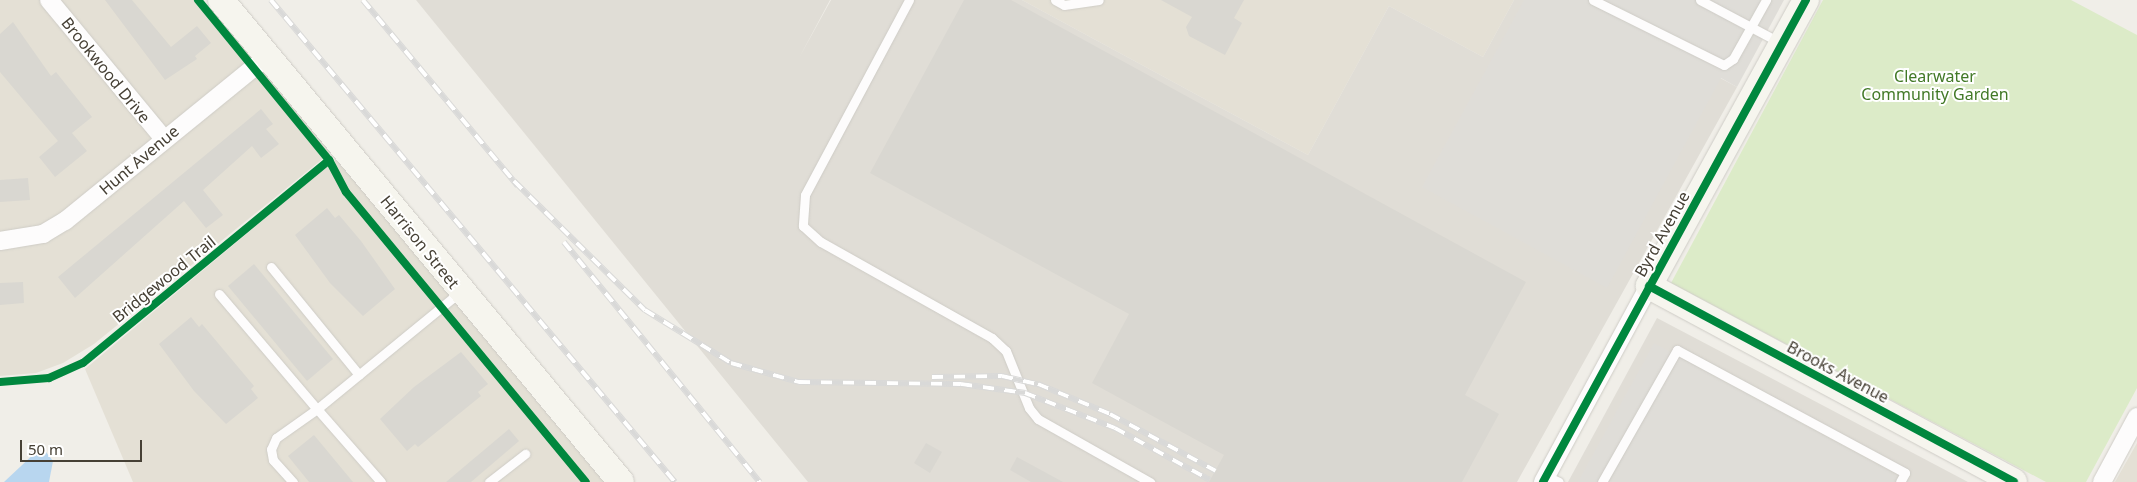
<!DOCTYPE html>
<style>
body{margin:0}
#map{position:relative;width:2137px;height:482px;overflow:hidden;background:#f0eee8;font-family:"Noto Sans",sans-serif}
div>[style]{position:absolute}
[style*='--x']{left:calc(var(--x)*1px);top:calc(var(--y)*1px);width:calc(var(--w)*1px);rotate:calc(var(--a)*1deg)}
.residential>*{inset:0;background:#e4e0d5}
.industrial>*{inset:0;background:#e0ddd6}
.green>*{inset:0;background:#dcebc8}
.parking>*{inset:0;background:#dfddd8}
.water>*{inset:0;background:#b8d6ef}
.building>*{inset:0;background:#d9d7d1}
.roads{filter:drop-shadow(0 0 1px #ceccc6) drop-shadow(0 0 1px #ceccc6)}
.lane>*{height:9px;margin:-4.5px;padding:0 4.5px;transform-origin:4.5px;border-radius:4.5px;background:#fdfcfc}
.street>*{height:18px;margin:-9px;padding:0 9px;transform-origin:9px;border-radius:9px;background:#fdfcfc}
.secondary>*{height:26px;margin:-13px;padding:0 13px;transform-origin:13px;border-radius:13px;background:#f6f5ee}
.rail>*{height:5.5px;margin-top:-2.75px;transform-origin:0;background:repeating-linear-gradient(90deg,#fff 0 11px,#d9d9d8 0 22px);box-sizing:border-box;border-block:1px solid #d9d9d8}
.cycleway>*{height:8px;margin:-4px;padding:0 4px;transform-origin:4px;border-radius:4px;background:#00873e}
span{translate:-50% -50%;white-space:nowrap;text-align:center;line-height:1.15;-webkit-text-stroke:4px #fff;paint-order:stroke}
.street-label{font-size:16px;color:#464035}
.park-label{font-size:16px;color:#427927}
.scale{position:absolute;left:20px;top:440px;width:122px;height:22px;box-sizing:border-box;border:2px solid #464035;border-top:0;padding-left:6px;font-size:15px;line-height:18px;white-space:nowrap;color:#464035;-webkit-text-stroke:4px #fff;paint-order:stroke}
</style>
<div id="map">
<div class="residential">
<i style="clip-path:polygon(0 0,203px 0,331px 152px,94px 344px,63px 363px,36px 373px,0 376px)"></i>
<i style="clip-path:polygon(1022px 0,1514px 0,1483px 57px,1389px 6px,1308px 155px)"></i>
<i style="clip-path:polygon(336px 159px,612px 482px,133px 482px,85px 369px)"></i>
<i style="clip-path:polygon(2137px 443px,2137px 482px,2115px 482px)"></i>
</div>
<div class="industrial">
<i style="clip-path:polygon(416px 0,830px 0,799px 58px,831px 0,1022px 0,1308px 155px,1389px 6px,1483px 57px,1514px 0,1575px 0,1737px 87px,1517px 482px,808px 482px)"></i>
<i style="clip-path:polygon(1657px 318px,1968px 482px,1568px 482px)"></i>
</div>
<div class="green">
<i style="clip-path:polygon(1823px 0,2071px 0,2137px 35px,2137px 388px,2086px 482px,2046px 482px,1671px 283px)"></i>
</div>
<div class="parking">
<i style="clip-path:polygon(1524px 0,1784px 0,1737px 87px,1721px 78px,1607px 288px,1422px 187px)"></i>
<i style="clip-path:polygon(1654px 343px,1910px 482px,1578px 482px)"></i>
</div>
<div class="water">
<i style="clip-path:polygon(37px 451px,46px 452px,53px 461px,49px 482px,4px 482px)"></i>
</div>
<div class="building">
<i style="clip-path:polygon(105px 0,132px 0,171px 47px,197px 26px,211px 43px,195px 56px,197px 59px,165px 80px)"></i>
<i style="clip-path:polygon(964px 0,1011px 0,1526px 282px,1465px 395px,1499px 414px,1462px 482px,1209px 482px,1224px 455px,1092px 383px,1129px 314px,870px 173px)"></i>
<i style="clip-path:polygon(1161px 0,1244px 0,1234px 18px,1242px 23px,1225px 55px,1189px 36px,1186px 27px,1192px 17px)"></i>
<i style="clip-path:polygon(13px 22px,51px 76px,56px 72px,92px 117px,72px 133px,87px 151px,55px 177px,39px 157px,58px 141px,0 72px,0 34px)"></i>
<i style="clip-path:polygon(261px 109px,273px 124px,266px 129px,279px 144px,261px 158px,252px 146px,203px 190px,223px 215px,206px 228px,184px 201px,75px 298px,58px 277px)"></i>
<i style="clip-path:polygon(28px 178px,30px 200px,0 202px,0 180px)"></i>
<i style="clip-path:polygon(327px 208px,335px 218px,339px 215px,361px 241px,395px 289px,363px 316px,330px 283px,295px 235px)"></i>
<i style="clip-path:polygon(254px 264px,333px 359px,307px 381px,228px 286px)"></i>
<i style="clip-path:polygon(23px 282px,24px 303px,0 305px,0 283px)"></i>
<i style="clip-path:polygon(191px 317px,199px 327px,202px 324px,254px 386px,251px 389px,258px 398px,226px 424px,194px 391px,159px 344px)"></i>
<i style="clip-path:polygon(461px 352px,488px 384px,478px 392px,481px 396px,418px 447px,415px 444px,407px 451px,380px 419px,414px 387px)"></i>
<i style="clip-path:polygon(509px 429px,519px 441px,471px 482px,446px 482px)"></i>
<i style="clip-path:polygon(314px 435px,353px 482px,309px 482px,288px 456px)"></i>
<i style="clip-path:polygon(926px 443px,942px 452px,930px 473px,914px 463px)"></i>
<i style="clip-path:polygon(1017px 457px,1063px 482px,1031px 482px,1010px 470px)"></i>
</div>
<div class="roads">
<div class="lane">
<i style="--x:909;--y:0;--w:221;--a:118.1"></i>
<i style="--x:805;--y:195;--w:31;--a:94"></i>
<i style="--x:803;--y:226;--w:24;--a:42"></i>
<i style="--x:821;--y:242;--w:196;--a:29.3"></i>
<i style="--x:992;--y:338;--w:19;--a:43"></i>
<i style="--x:1006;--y:351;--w:61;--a:68"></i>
<i style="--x:1029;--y:408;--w:14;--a:51"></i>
<i style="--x:1038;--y:419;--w:129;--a:29.4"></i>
<i style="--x:1055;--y:0;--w:10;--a:29"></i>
<i style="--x:1064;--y:5;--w:35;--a:-8"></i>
<i style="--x:1593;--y:0;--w:146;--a:26.4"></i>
<i style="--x:1724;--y:65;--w:11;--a:-34"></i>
<i style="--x:1733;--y:59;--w:68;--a:-60.8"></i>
<i style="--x:1700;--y:0;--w:89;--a:28"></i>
<i style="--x:271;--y:267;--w:139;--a:50.8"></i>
<i style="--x:219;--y:294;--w:151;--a:49.6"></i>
<i style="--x:317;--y:409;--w:50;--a:144.7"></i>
<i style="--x:276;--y:438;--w:12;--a:114"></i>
<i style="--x:271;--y:449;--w:11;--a:80"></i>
<i style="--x:273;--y:460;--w:30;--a:48"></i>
<i style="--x:1546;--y:476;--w:14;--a:25"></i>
<i style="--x:381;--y:482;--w:97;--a:-131.2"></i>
<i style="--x:317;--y:409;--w:185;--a:-39.3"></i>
<i style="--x:489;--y:482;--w:46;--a:-37.9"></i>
<i style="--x:1602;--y:482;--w:152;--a:-60.4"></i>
<i style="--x:1677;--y:350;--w:259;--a:28.3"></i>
<i style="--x:1905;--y:473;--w:10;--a:119"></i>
</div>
<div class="street">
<i style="--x:49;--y:0;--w:180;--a:50.4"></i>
<i style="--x:0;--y:241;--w:44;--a:-9.2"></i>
<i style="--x:43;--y:234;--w:26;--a:-31"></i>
<i style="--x:65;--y:221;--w:262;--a:-39.1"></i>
<i style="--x:1543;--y:482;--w:223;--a:-61.6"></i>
<i style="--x:2102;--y:482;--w:74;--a:-61.7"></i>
</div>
<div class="secondary">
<i style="--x:221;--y:0;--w:626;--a:50.31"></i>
<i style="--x:1806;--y:0;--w:326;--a:118.8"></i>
<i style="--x:1649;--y:286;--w:414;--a:28.2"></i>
</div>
</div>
<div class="rail">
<i style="--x:271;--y:0;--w:629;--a:50.03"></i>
<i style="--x:363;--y:0;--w:242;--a:50.2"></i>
<i style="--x:514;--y:181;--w:184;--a:44.6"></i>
<i style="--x:645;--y:310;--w:101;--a:31.6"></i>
<i style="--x:731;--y:363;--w:71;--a:15.6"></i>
<i style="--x:799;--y:382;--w:162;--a:0.7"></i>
<i style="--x:961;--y:384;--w:65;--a:8"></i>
<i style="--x:1025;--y:393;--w:97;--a:21.3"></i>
<i style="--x:1115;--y:428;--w:108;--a:28.7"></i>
<i style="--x:564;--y:242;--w:310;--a:50.8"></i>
<i style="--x:932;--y:377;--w:70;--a:-0.8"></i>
<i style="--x:1002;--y:376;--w:37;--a:13"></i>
<i style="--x:1038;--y:384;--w:78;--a:22.6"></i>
<i style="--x:1110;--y:414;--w:120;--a:28.3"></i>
</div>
<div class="cycleway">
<i style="--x:198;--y:0;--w:207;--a:50.7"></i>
<i style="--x:329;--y:160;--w:36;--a:62"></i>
<i style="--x:346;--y:192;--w:376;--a:50.4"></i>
<i style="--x:1649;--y:286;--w:414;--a:28.2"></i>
<i style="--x:0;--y:382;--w:49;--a:-4.7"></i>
<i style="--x:49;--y:378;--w:37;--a:-24"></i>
<i style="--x:83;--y:363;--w:319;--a:-39.5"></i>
<i style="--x:1543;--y:482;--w:549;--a:-61.38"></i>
</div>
<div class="street-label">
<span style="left:106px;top:70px;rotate:51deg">Brookwood Drive</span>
<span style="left:139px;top:160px;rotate:-40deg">Hunt Avenue</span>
<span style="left:1662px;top:234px;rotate:-61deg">Byrd Avenue</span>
<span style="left:420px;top:242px;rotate:51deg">Harrison Street</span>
<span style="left:164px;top:279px;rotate:-39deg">Bridgewood Trail</span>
<span style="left:1838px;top:372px;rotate:28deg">Brooks Avenue</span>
</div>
<div class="park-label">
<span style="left:1935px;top:85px">Clearwater<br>Community Garden</span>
</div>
<div class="scale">50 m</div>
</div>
